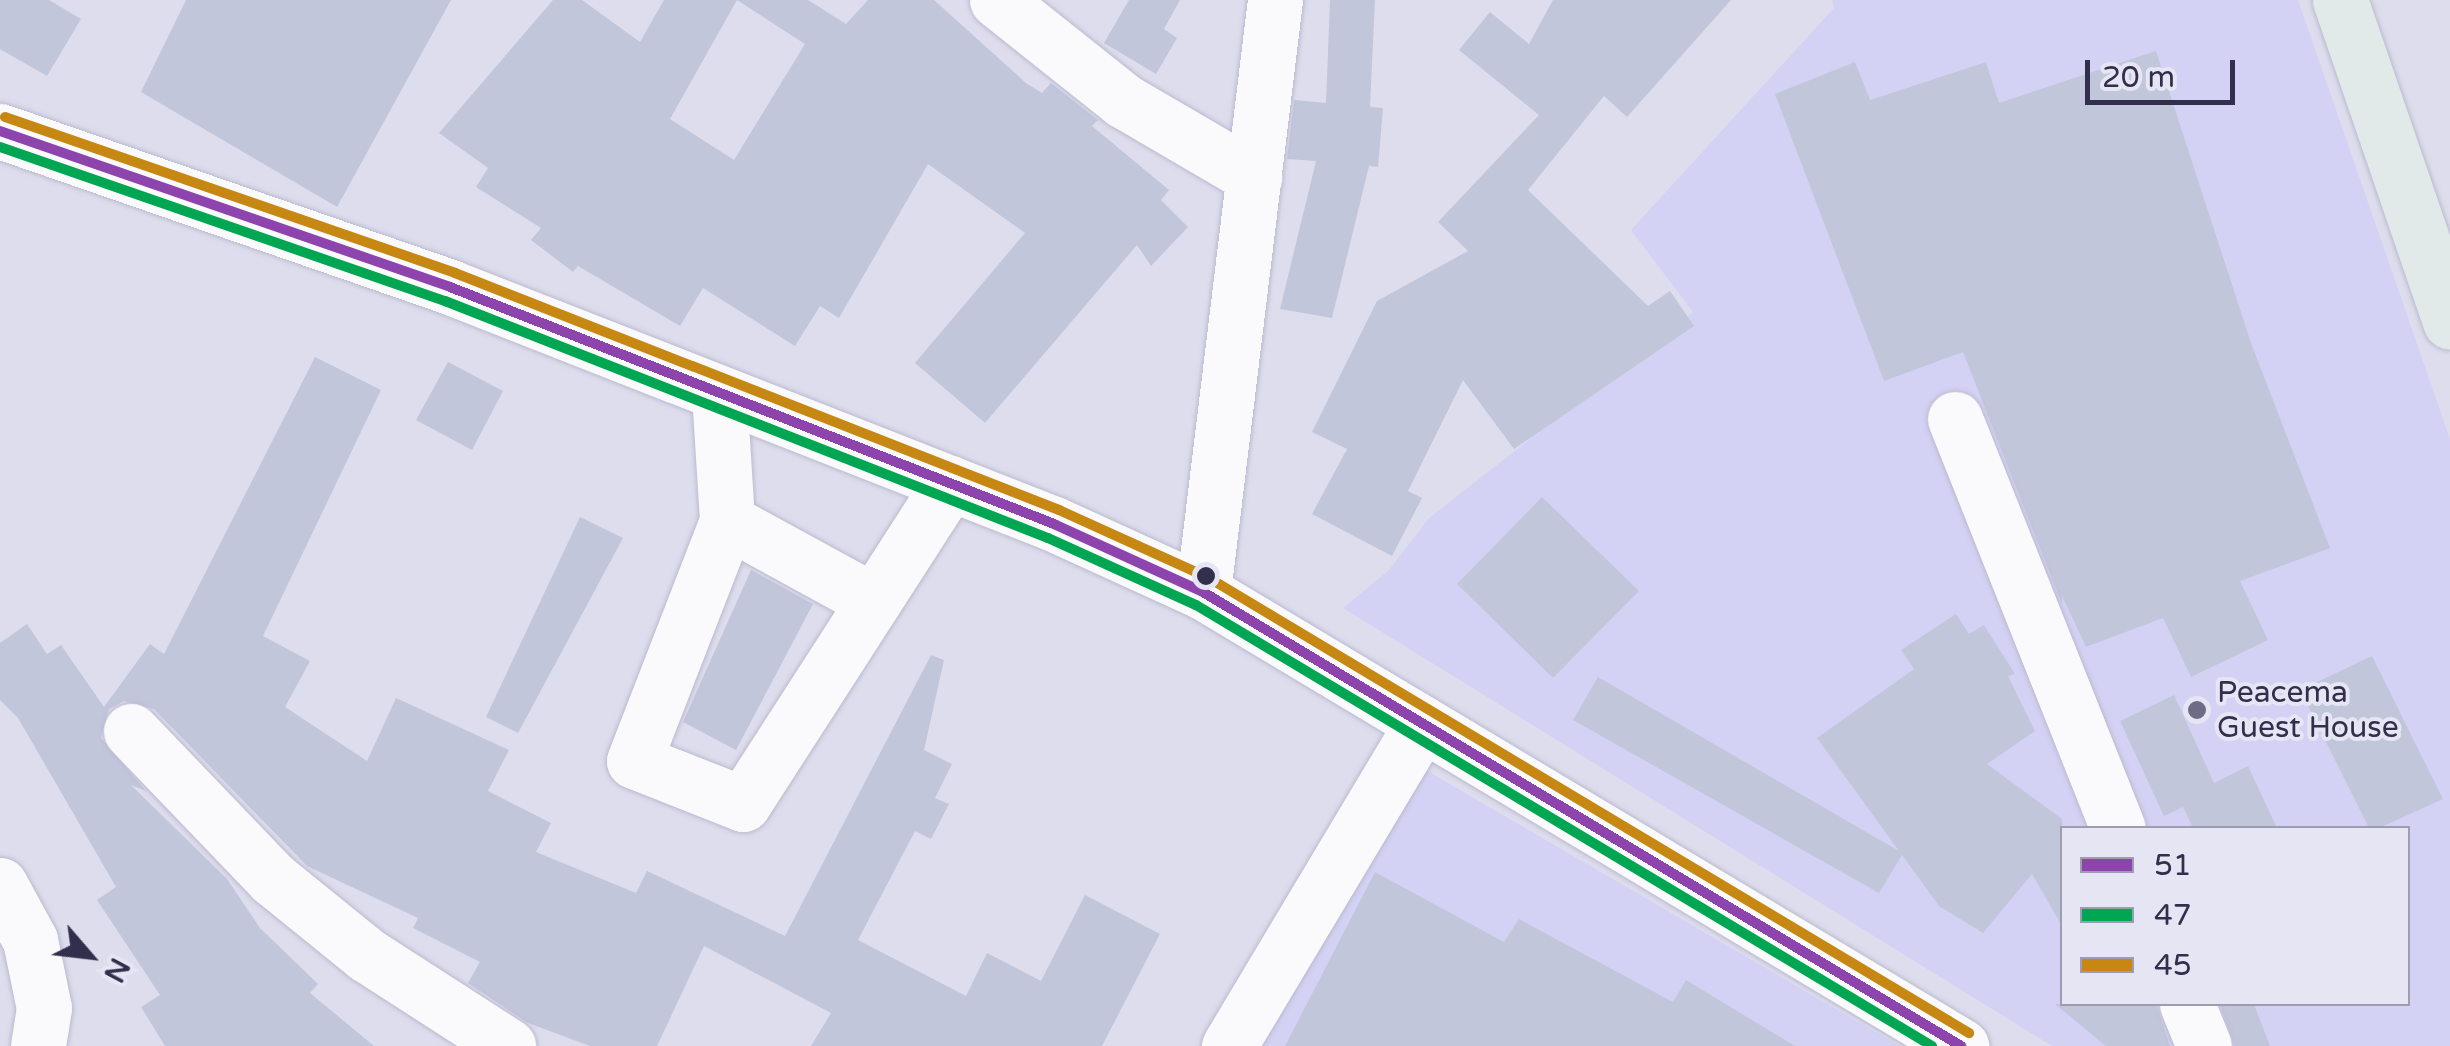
<!DOCTYPE html>
<style>
body{margin:0}
#map{position:relative;width:2450px;height:1046px;overflow:hidden;background:#dddded;font-family:"Varela Round",sans-serif}
div>[style]{position:absolute}
[style*='--x']{left:calc(var(--x)*1px);top:calc(var(--y)*1px);width:calc(var(--w)*1px);rotate:calc(var(--a)*1deg)}
.built>*{inset:0;background:#d4d2f4}
.building>*{inset:0;background:#c2c6db}
.roads{filter:drop-shadow(0 0 2px #bbbacf) drop-shadow(0 0 2px #bbbacf)}
.minor>*{height:55px;margin:-27.5px;padding:0 27.5px;transform-origin:27.5px;border-radius:27.5px;background:#fafafc}
.major>*{height:55px;margin:-27.5px;padding:0 27.5px;transform-origin:27.5px;border-radius:27.5px;background:#e1e9e9}
.bus-1>*{height:10px;margin:-5px;padding:0 5px;transform-origin:5px;border-radius:5px;background:#8e44ad}
.bus-2>*{height:10px;margin:-5px;padding:0 5px;transform-origin:5px;border-radius:5px;background:#00a651}
.bus-3>*{height:10px;margin:-5px;padding:0 5px;transform-origin:5px;border-radius:5px;background:#c68813}
.dots>*{width:28px;height:28px;translate:-50% -50%;box-sizing:border-box;border:5px solid #e5e5f4;border-radius:50%}
span{translate:-50% -50%;white-space:nowrap;text-align:center;line-height:1.15;-webkit-text-stroke:8px #e5e5f4;paint-order:stroke}
.poi-label{font-size:30px;color:#322f4c}
.left{translate:0 -50%;text-align:left}
.legend{position:absolute;left:2060px;top:826px;width:350px;height:180px;box-sizing:border-box;background:#e5e5f4;border:2px solid #9d9cb1;margin:0;padding:12px 18px;list-style:none;font-size:30px;color:#322f4c}
.legend li{display:flex;align-items:center;gap:20px;height:50px}
.legend b{width:50px;border:2px solid #9d9cb1}
.north{position:absolute;left:40px;top:906px;width:100px;height:100px;-webkit-text-stroke:8px #e5e5f4;paint-order:stroke;rotate:118deg;font-size:28px;font-weight:700;line-height:40px;text-align:center;color:#322f4c}
.north::after{content:'';display:block;margin:auto;width:35px;height:45px;background:#322f4c;clip-path:polygon(50% 0,100% 100%,50% 72%,0 100%)}
.scale{position:absolute;left:2085px;top:60px;width:150px;height:45px;box-sizing:border-box;border:5px solid #322f4c;border-top:0;padding-left:12px;font-size:30px;line-height:35px;white-space:nowrap;color:#322f4c;-webkit-text-stroke:8px #e5e5f4;paint-order:stroke}
</style>
<div id="map">
<div class="built">
<i style="clip-path:polygon(evenodd,1832px 0,2298px 0,2450px 439px,2450px 1046px,2052px 1046px,1343px 608px,1389px 570px,1429px 518px,1693px 312px,1631px 230px,1834px 8px,1832px 0,2062px 828px,2408px 828px,2408px 1004px,2062px 1004px,2062px 828px)"></i>
<i style="clip-path:polygon(1419px 766px,1899px 1046px,1250px 1046px)"></i>
</div>
<div class="building">
<i style="clip-path:polygon(0 0,49px 0,81px 19px,47px 76px,0 49px)"></i>
<i style="clip-path:polygon(186px 0,451px 0,337px 207px,141px 92px)"></i>
<i style="clip-path:polygon(evenodd,553px 0,582px 0,640px 42px,664px 0,808px 0,846px 24px,868px 0,934px 0,1026px 83px,1042px 93px,1051px 83px,1098px 120px,1092px 126px,1169px 190px,1161px 200px,1188px 227px,1151px 266px,1137px 245px,985px 423px,915px 363px,1025px 233px,928px 164px,839px 318px,820px 306px,795px 346px,703px 288px,680px 326px,578px 266px,573px 272px,531px 240px,541px 228px,476px 187px,488px 168px,439px 133px,553px 0,737px 0,805px 44px,734px 160px,670px 119px,737px 0)"></i>
<i style="clip-path:polygon(1129px 0,1180px 0,1164px 29px,1177px 38px,1156px 74px,1104px 43px)"></i>
<i style="clip-path:polygon(1330px 0,1375px 0,1370px 107px,1383px 108px,1378px 167px,1369px 166px,1332px 318px,1280px 309px,1316px 161px,1287px 159px,1294px 100px,1326px 103px)"></i>
<i style="clip-path:polygon(1553px 0,1731px 0,1627px 117px,1604px 96px,1528px 190px,1648px 306px,1670px 291px,1694px 326px,1514px 449px,1463px 380px,1408px 491px,1422px 498px,1392px 556px,1312px 514px,1347px 449px,1312px 432px,1377px 301px,1468px 251px,1438px 222px,1539px 115px,1459px 50px,1490px 12px,1529px 44px)"></i>
<i style="clip-path:polygon(2156px 51px,2251px 343px,2330px 548px,2240px 581px,2268px 640px,2191px 677px,2163px 618px,2086px 647px,2062px 596px,2062px 604px,1963px 352px,1884px 381px,1775px 94px,1855px 62px,1870px 100px,1986px 62px,1999px 103px)"></i>
<i style="clip-path:polygon(315px 357px,381px 390px,263px 636px,310px 661px,285px 707px,367px 761px,396px 698px,509px 750px,488px 791px,551px 823px,536px 852px,636px 893px,647px 871px,785px 936px,931px 655px,944px 660px,924px 750px,952px 764px,935px 798px,949px 804px,931px 839px,915px 831px,858px 940px,966px 996px,987px 953px,1041px 981px,1085px 895px,1160px 934px,1102px 1046px,811px 1046px,831px 1013px,704px 946px,657px 1046px,590px 1046px,528px 1023px,468px 983px,480px 962px,413px 928px,418px 918px,307px 866px,154px 709px,124px 701px,109px 709px,101px 738px,146px 791px,131px 785px,227px 879px,260px 928px,318px 984px,310px 993px,374px 1046px,165px 1046px,141px 1007px,160px 995px,97px 900px,116px 887px,18px 718px,0 700px,0 643px,27px 624px,47px 654px,61px 645px,104px 707px,150px 644px,164px 654px)"></i>
<i style="clip-path:polygon(448px 362px,503px 391px,472px 450px,416px 420px)"></i>
<i style="clip-path:polygon(1542px 497px,1639px 591px,1553px 678px,1457px 584px)"></i>
<i style="clip-path:polygon(580px 517px,623px 538px,518px 733px,486px 717px)"></i>
<i style="clip-path:polygon(751px 570px,813px 604px,736px 750px,683px 722px)"></i>
<i style="clip-path:polygon(1956px 614px,1969px 634px,1984px 625px,2015px 674px,2008px 676px,2035px 731px,1987px 764px,2062px 819px,2062px 926px,2032px 874px,1983px 933px,1939px 906px,1902px 855px,1879px 893px,1573px 720px,1598px 677px,1899px 851px,1817px 738px,1914px 669px,1901px 650px)"></i>
<i style="clip-path:polygon(2372px 656px,2443px 799px,2379px 828px,2369px 828px,2300px 690px)"></i>
<i style="clip-path:polygon(2174px 695px,2214px 783px,2248px 766px,2277px 828px,2193px 828px,2183px 807px,2164px 816px,2120px 721px)"></i>
<i style="clip-path:polygon(1375px 872px,1504px 942px,1519px 919px,1673px 1002px,1686px 980px,1795px 1046px,1285px 1046px)"></i>
<i style="clip-path:polygon(2055px 1004px,2156px 1004px,2170px 1046px,2106px 1046px)"></i>
<i style="clip-path:polygon(2220px 1004px,2254px 1004px,2270px 1046px,2235px 1046px)"></i>
</div>
<div class="roads">
<div class="minor">
<i style="--x:997;--y:0;--w:162;--a:38.5"></i>
<i style="--x:1124;--y:101;--w:151;--a:30.3"></i>
<i style="--x:0;--y:131;--w:476;--a:19.1"></i>
<i style="--x:450;--y:287;--w:649;--a:21.42"></i>
<i style="--x:1054;--y:524;--w:164;--a:24.5"></i>
<i style="--x:1203;--y:592;--w:884;--a:30.92"></i>
<i style="--x:719;--y:393;--w:128;--a:86.4"></i>
<i style="--x:727;--y:521;--w:257;--a:111.2"></i>
<i style="--x:634;--y:761;--w:117;--a:21.5"></i>
<i style="--x:743;--y:804;--w:382;--a:-57.2"></i>
<i style="--x:1955;--y:419;--w:440;--a:68.3"></i>
<i style="--x:727;--y:521;--w:166;--a:28.7"></i>
<i style="--x:1203;--y:592;--w:596;--a:-83.07"></i>
<i style="--x:131;--y:731;--w:205;--a:46.2"></i>
<i style="--x:273;--y:879;--w:121;--a:39"></i>
<i style="--x:367;--y:955;--w:168;--a:32.8"></i>
<i style="--x:0;--y:885;--w:63;--a:61.4"></i>
<i style="--x:30;--y:940;--w:69;--a:78.4"></i>
<i style="--x:44;--y:1008;--w:38;--a:99"></i>
<i style="--x:2187;--y:1004;--w:45;--a:68"></i>
<i style="--x:1229;--y:1046;--w:376;--a:-59.1"></i>
</div>
<div class="major">
<i style="--x:2340;--y:0;--w:340;--a:71.1"></i>
</div>
</div>
<div class="bus-1">
<i style="--x:0;--y:131;--w:476;--a:19.1"></i>
<i style="--x:450;--y:287;--w:649;--a:21.42"></i>
<i style="--x:1054;--y:524;--w:164;--a:24.5"></i>
<i style="--x:1203;--y:592;--w:884;--a:30.92"></i>
</div>
<div class="bus-2">
<i style="--x:0;--y:147;--w:471;--a:19.1"></i>
<i style="--x:445;--y:301;--w:648;--a:21.46"></i>
<i style="--x:1048;--y:538;--w:162;--a:24.4"></i>
<i style="--x:1196;--y:605;--w:858;--a:30.93"></i>
</div>
<div class="bus-3">
<i style="--x:5;--y:117;--w:476;--a:19.1"></i>
<i style="--x:455;--y:273;--w:649;--a:21.42"></i>
<i style="--x:1059;--y:510;--w:165;--a:24.4"></i>
<i style="--x:1209;--y:578;--w:886;--a:30.91"></i>
</div>
<div class="dots">
<i style="left:1206px;top:576px;background:#322f4c"></i>
<i style="left:2197px;top:710px;background:#6e6c84"></i>
</div>
<div class="poi-label">
<span class="left" style="left:2217px;top:710px">Peacema<br>Guest House</span>
</div>
<ul class="legend">
<li><b style="height:12px;background:#8e44ad"></b>51</li>
<li><b style="height:12px;background:#00a651"></b>47</li>
<li><b style="height:12px;background:#c68813"></b>45</li>
</ul>
<div class="north">N</div>
<div class="scale">20 m</div>
</div>
